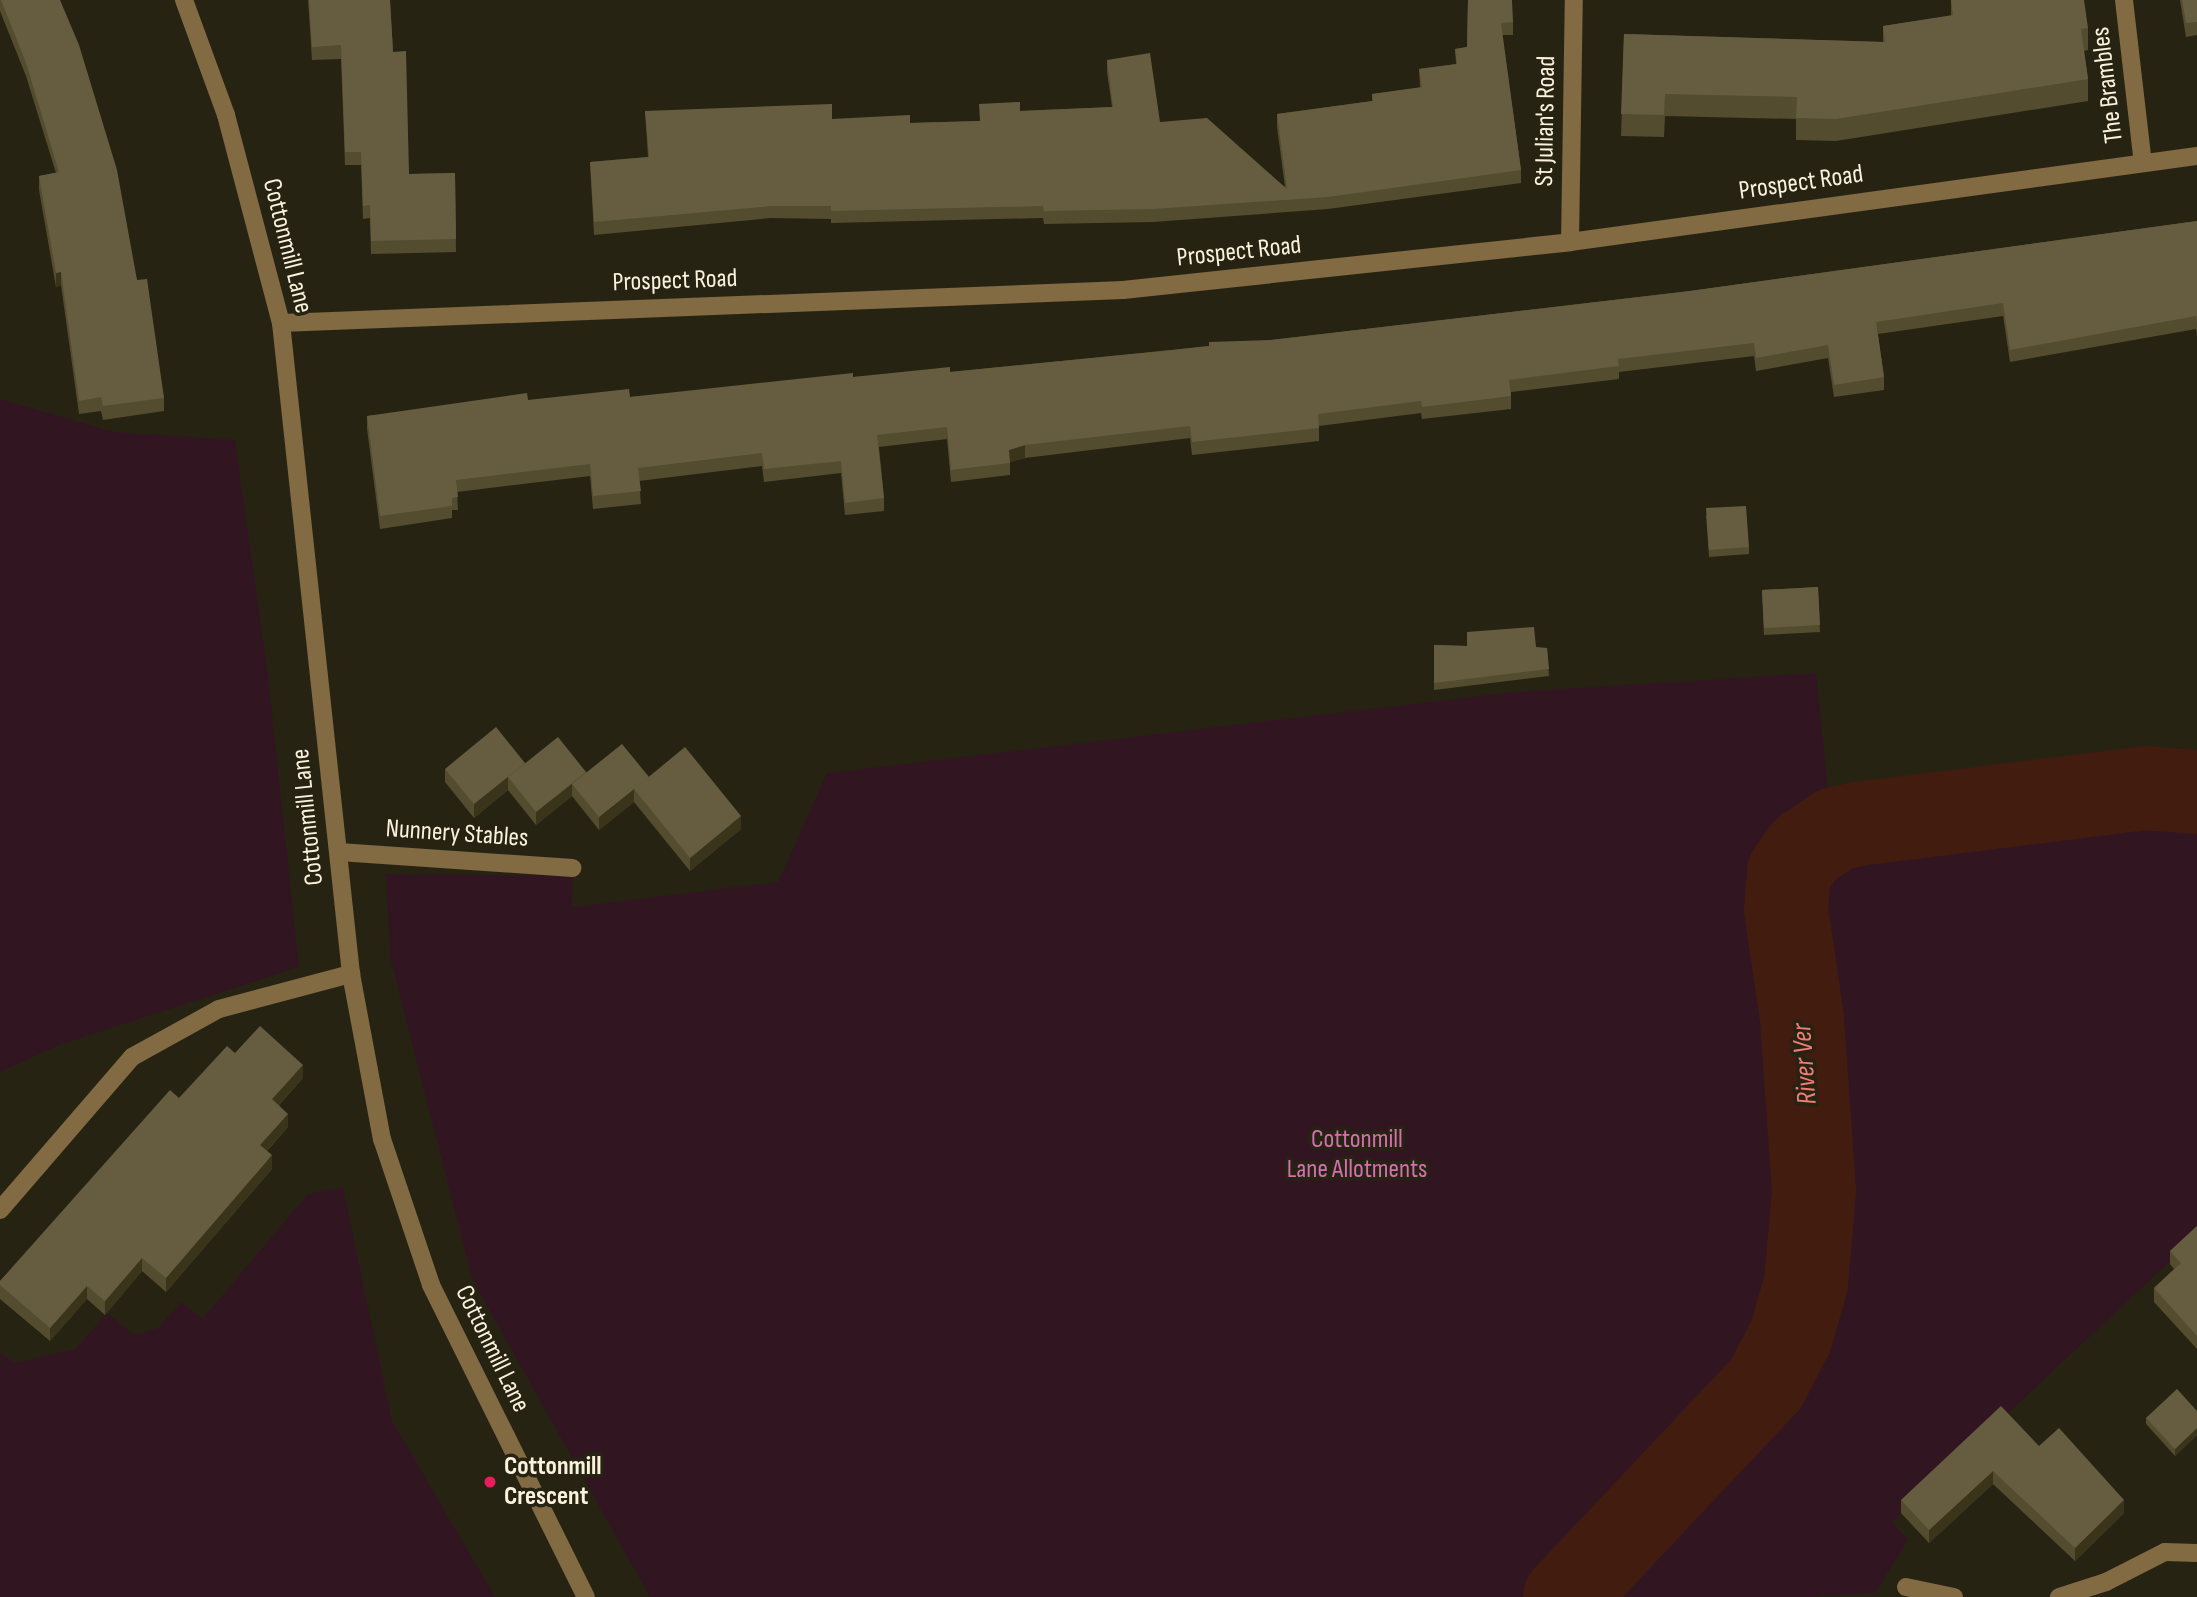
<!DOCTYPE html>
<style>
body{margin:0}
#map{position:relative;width:2197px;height:1597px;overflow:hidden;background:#272313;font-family:"Sofia Sans Condensed",sans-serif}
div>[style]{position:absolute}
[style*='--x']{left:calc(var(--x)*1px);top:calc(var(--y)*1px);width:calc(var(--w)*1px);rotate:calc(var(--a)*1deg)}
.green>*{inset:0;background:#311622}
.river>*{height:84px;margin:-42px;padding:0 42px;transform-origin:42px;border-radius:42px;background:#431c10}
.minor>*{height:18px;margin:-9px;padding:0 9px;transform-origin:9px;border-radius:9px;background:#826a43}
.wall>*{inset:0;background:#544c2e}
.shaded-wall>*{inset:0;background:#3a341b}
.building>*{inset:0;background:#665d41}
.dots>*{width:19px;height:19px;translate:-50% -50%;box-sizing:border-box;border:4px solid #272313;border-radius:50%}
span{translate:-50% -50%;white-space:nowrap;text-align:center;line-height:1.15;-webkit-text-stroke:7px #272313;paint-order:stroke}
.street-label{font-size:26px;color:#fbf2dd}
.park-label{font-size:26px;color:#d56fb2}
.poi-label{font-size:26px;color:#fbf2dd;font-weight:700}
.left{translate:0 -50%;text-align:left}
.water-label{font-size:28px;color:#f17c75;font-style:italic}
</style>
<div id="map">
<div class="green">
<i style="clip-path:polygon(0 399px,114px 432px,235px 440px,268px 675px,299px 967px,59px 1045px,0 1072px)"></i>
<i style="clip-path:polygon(1816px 673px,1830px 806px,2176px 765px,2197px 768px,2197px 1236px,1892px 1522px,1908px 1540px,1875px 1593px,1806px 1597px,650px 1597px,472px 1279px,390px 957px,386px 874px,573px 876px,572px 907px,778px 882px,827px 773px,1514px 692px)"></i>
<i style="clip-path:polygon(343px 1187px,392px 1421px,495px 1597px,0 1597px,0 1352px,14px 1363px,75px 1349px,107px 1313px,134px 1335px,158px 1328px,181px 1302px,203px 1318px,308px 1194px)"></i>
</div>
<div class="river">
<i style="--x:1565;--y:1597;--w:293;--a:-46.7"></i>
<i style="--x:1766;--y:1384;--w:54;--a:-62.5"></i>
<i style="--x:1791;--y:1336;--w:55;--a:-74.2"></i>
<i style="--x:1806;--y:1283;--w:92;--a:-85"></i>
<i style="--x:1814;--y:1191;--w:173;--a:-94"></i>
<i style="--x:1802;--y:1018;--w:110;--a:-98.4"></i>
<i style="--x:1786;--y:909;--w:37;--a:-85"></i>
<i style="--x:1789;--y:872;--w:29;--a:-54"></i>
<i style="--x:1806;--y:849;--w:36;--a:-34"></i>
<i style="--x:1836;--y:829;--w:22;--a:-13"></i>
<i style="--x:1857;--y:824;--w:290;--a:-7.1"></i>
<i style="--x:2145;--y:788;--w:52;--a:4.4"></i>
</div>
<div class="minor">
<i style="--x:184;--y:0;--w:122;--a:69.9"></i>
<i style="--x:226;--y:115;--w:215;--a:75.2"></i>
<i style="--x:281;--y:323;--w:655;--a:83.86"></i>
<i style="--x:351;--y:974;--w:168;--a:79.4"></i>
<i style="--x:382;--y:1139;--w:154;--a:71.4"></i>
<i style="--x:431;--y:1285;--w:348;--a:63.6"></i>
<i style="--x:2124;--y:0;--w:164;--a:83.4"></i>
<i style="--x:1570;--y:242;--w:242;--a:-89.1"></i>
<i style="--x:281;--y:323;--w:843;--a:-2.24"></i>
<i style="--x:1123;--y:290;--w:450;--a:-6.1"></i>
<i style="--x:1570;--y:242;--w:633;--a:-7.81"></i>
<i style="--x:339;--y:852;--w:234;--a:3.9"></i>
<i style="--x:0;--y:1210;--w:202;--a:-49.2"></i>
<i style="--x:132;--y:1057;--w:99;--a:-28.9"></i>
<i style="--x:219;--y:1009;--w:137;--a:-14.9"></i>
<i style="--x:1906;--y:1587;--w:49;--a:11.8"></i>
<i style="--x:2059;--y:1597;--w:49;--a:-17.7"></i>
<i style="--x:2106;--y:1582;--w:66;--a:-27"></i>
<i style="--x:2165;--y:1552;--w:32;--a:2"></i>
</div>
<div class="wall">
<i style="clip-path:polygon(0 0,60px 0,137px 280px,164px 398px,164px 411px,103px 420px,101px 411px,79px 414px,61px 285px,56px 287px,39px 190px,39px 176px,56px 173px,26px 76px,0 11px)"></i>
<i style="clip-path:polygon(308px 0,390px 0,393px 52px,409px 174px,455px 173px,456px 252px,371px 254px,370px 218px,363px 219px,361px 165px,345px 165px,341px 59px,312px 60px)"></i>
<i style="clip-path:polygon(1468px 0,1513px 22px,1513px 35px,1502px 35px,1521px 170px,1521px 183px,1328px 209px,1153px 222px,1044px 224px,1043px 218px,831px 223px,831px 219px,771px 218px,594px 235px,590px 162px,648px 157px,645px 111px,910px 123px,979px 121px,1020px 111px,1112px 107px,1107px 72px,1107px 60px,1160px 122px,1285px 187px,1277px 127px,1277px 114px,1372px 101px,1372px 94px,1420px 88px,1419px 69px,1456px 64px,1455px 49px,1467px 47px)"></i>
<i style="clip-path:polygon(1951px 0,2088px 28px,2088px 50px,2084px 51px,2088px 79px,2088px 101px,1836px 141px,1796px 140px,1796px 119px,1665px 116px,1664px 137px,1621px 136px,1624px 34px,1883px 42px,1883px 26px,1951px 16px)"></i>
<i style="clip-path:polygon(2180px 0,2197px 0,2197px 35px,2186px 37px)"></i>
<i style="clip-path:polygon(2197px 221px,2197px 335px,2196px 329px,2010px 362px,2003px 316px,1878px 334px,1884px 377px,1884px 390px,1834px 397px,1828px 358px,1756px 371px,1754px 356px,1619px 372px,1619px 379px,1511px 392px,1511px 409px,1422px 419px,1421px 413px,1319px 426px,1319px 441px,1192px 455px,1190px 438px,1025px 458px,1010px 462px,1010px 475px,951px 482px,947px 439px,879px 447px,884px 498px,884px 511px,845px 515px,841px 473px,764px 482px,762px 466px,639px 481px,641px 504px,593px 509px,590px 476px,457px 492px,458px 510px,452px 510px,452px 518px,380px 529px,367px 429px,367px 416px,528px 400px,630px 397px,853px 377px,950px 372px,1271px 340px,1690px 291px)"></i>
<i style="clip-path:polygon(1706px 515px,1749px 547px,1749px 554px,1709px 557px)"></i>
<i style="clip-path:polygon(1818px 587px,1820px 632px,1764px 635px,1762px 590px)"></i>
<i style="clip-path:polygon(1434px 645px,1547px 648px,1549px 676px,1434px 690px)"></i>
<i style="clip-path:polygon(525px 763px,586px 772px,649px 778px,741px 829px,690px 871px,634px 802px,599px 830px,572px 796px,536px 825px,508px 790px,474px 818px,445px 782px,445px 769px)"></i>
<i style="clip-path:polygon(235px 1053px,303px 1078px,279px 1105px,288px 1127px,267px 1151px,272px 1169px,166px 1292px,142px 1271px,105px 1315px,87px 1299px,50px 1341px,0 1299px,0 1281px,179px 1098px)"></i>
<i style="clip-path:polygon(2197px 1226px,2197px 1349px,2154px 1302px,2154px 1288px,2174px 1269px,2170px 1264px,2170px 1251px)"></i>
<i style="clip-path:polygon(2197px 1411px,2197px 1435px,2175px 1456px,2146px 1424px,2146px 1418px)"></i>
<i style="clip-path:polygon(2039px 1446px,2124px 1513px,2075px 1561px,1993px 1484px,1929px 1543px,1901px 1513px,1901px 1500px)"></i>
</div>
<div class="shaded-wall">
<i style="clip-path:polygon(61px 272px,61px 285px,56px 287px,56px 273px)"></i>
<i style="clip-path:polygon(1025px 445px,1025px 458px,1009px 462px,1009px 450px)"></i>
<i style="clip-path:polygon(508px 777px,508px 790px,474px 818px,474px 804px)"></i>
<i style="clip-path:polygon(649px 777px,634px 789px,634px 802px,599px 830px,599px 817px)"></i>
<i style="clip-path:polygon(572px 784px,572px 796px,536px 825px,536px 812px)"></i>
<i style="clip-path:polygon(741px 816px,741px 829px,690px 871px,690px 858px)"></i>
<i style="clip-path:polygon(303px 1065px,303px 1078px,272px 1112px,272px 1099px)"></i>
<i style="clip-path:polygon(288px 1114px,288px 1127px,260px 1158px,260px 1145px)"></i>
<i style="clip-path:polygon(272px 1155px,272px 1169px,166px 1292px,166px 1278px)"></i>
<i style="clip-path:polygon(142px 1258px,142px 1271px,105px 1315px,105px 1301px)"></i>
<i style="clip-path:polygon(87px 1286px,87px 1299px,50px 1341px,50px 1328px)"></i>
<i style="clip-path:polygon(2197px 1428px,2197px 1435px,2175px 1456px,2175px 1449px)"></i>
<i style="clip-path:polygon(1993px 1471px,1993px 1484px,1929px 1543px,1929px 1530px)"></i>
<i style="clip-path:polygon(2124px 1500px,2124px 1513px,2075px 1561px,2075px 1548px)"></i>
</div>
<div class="building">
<i style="clip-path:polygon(1px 0,60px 0,79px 45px,117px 170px,137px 280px,147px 279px,164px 398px,103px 406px,101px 397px,79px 401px,61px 272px,56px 273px,39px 176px,59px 172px,26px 63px)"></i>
<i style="clip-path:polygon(309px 0,390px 0,393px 52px,406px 51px,409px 174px,455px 173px,456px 239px,371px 241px,370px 205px,363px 206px,361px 152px,345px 152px,341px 45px,312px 47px)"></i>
<i style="clip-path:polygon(1468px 0,1512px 0,1513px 22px,1501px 23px,1521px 170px,1328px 197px,1153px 209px,1044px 211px,1043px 206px,831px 211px,831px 206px,771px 206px,594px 222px,590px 162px,649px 157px,645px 111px,832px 104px,832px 119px,910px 115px,910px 123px,980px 121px,979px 104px,1020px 102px,1020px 111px,1113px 107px,1107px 60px,1150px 53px,1160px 122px,1207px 118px,1287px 189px,1277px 114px,1373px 101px,1372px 94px,1422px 87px,1419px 69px,1457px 64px,1455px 49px,1467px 47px)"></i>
<i style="clip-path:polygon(1951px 0,2084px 0,2088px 28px,2081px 29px,2088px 79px,1836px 119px,1796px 118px,1797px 97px,1665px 94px,1664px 115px,1621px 114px,1624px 34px,1885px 42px,1883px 26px,1953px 15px)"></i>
<i style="clip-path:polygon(2182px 0,2197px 0,2197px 22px,2186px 23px)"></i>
<i style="clip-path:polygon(2197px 221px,2197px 323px,2196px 316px,2010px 350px,2003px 303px,1876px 322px,1884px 377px,1834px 385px,1828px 345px,1756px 358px,1754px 343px,1618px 359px,1619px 366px,1509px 380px,1511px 396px,1422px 407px,1421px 401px,1318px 414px,1319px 428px,1192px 442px,1190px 426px,1025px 445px,1009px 450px,1010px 463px,951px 470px,947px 427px,877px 435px,884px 498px,845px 503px,841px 461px,764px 469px,762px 453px,638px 468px,641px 491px,593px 496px,590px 464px,456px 480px,458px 497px,452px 498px,452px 506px,380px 516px,367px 416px,527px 393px,528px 400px,629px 389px,630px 397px,853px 373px,853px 377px,950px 367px,950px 372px,1163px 351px,1209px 346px,1209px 342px,1271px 340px,1690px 291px)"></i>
<i style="clip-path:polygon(1746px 506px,1749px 547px,1709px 550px,1706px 508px)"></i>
<i style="clip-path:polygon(1818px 587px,1820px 625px,1764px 628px,1762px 590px)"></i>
<i style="clip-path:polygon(1534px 627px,1536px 647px,1547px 648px,1549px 669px,1434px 683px,1434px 645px,1467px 646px,1467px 632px)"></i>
<i style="clip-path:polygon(496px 727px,525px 763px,474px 804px,445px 769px)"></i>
<i style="clip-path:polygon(558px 737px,586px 772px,536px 812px,508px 777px)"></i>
<i style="clip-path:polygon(622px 744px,649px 777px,599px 817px,572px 784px)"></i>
<i style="clip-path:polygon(685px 747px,741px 816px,690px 858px,634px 789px)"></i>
<i style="clip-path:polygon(260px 1026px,303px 1065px,272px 1099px,288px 1114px,260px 1145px,272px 1155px,166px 1278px,142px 1258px,105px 1301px,87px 1286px,50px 1328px,0 1285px,0 1281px,170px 1090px,179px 1098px,227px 1046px,235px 1053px)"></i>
<i style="clip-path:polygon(2197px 1226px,2197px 1336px,2154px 1288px,2181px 1263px,2170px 1251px)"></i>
<i style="clip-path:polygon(2177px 1389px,2197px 1411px,2197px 1428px,2175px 1449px,2146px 1418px)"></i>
<i style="clip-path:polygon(2001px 1406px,2039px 1446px,2059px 1428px,2124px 1500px,2075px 1548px,1993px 1471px,1929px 1530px,1901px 1500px)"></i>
</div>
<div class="dots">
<i style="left:490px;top:1482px;background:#e81d5b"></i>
</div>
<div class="street-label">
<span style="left:2108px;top:85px;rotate:-97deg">The Brambles</span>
<span style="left:1546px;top:121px;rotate:-89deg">St Julian's Road</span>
<span style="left:1801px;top:183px;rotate:-8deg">Prospect Road</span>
<span style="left:287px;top:246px;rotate:76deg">Cottonmill Lane</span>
<span style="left:1239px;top:252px;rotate:-6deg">Prospect Road</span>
<span style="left:675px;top:281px;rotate:-2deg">Prospect Road</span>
<span style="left:308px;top:817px;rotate:-96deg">Cottonmill Lane</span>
<span style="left:457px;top:834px;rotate:4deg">Nunnery Stables</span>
<span style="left:492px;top:1349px;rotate:64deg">Cottonmill Lane</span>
</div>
<div class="park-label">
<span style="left:1357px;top:1155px">Cottonmill<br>Lane Allotments</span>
</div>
<div class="poi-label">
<span class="left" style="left:504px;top:1482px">Cottonmill<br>Crescent</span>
</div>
<div class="water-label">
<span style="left:1805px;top:1064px;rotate:-94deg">River Ver</span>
</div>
</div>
